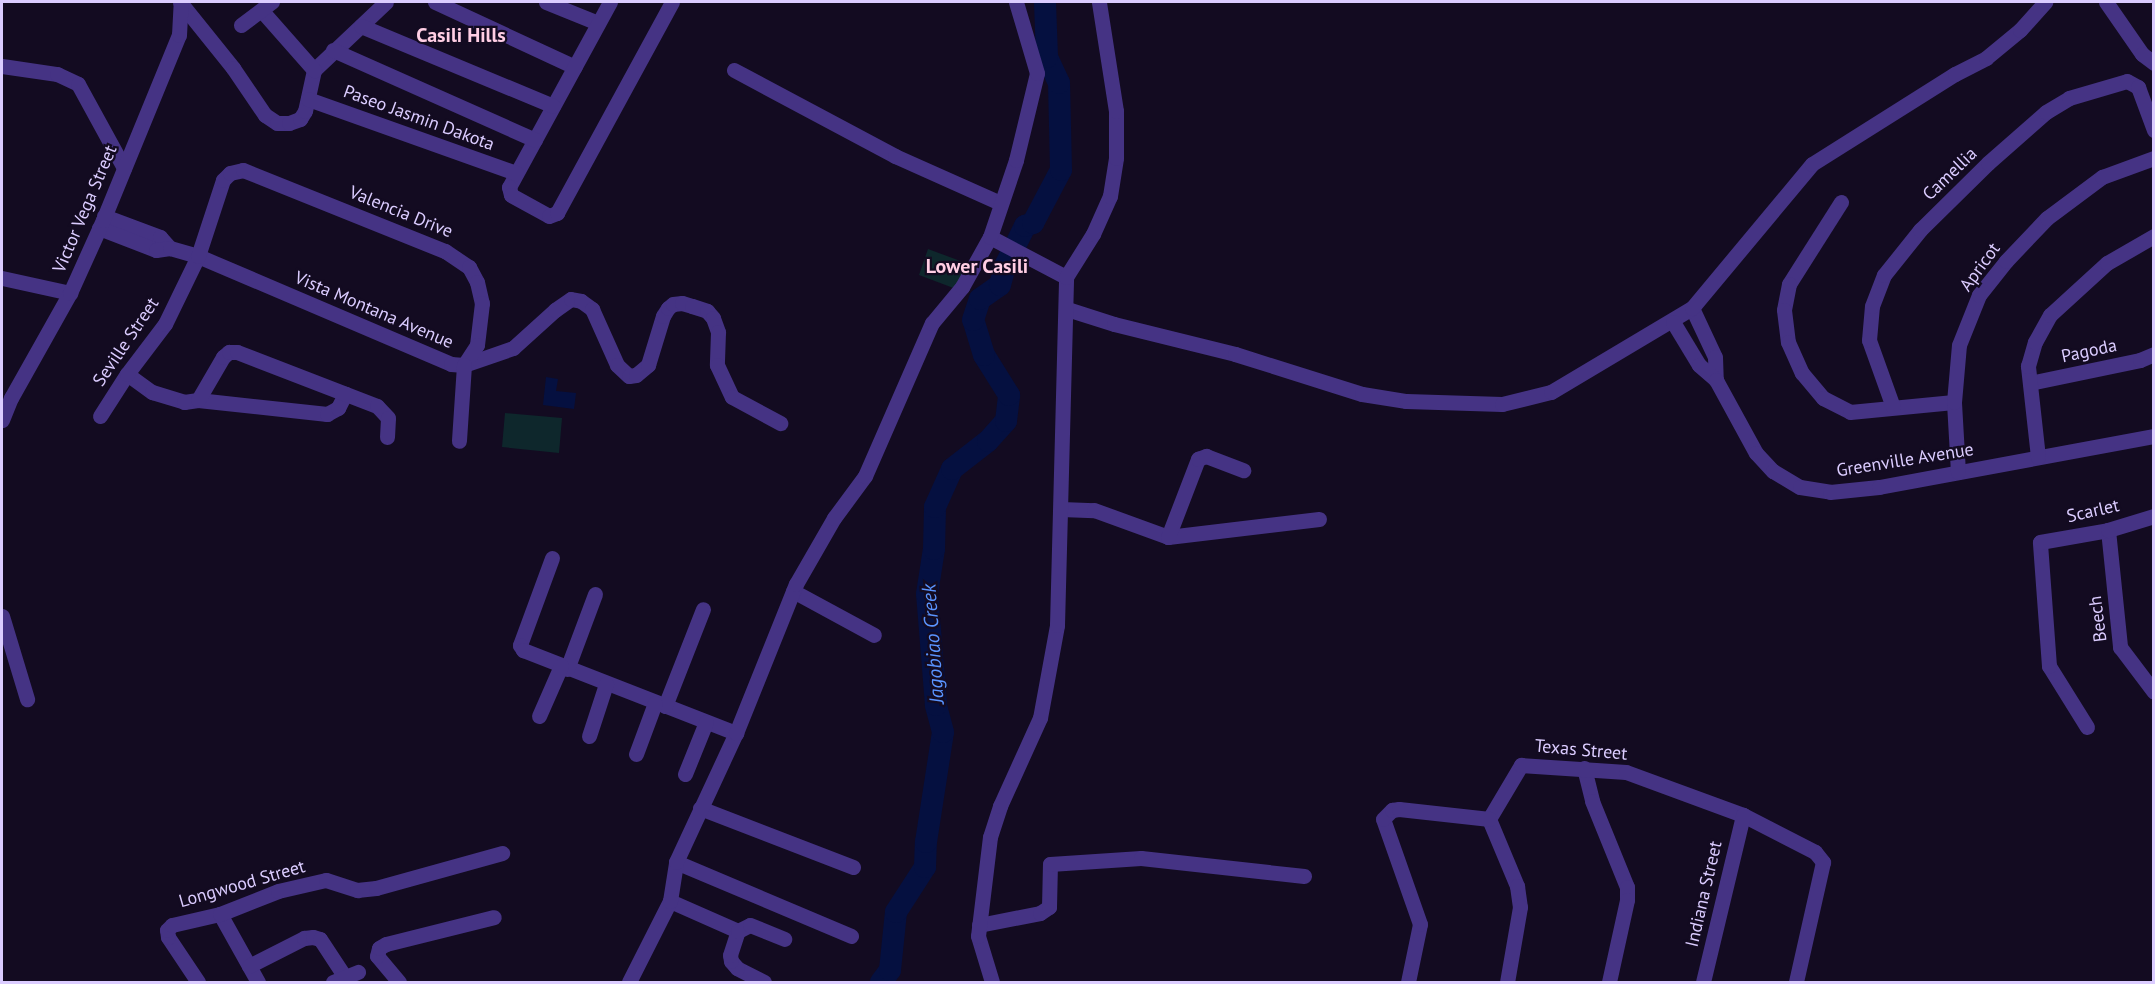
<!DOCTYPE html>
<style>
body{margin:0}
#map{position:relative;width:2155px;height:984px;overflow:hidden;background:#130b21;font-family:"PT Sans",sans-serif}
div>[style]{position:absolute}
[style*='--x']{left:calc(var(--x)*1px);top:calc(var(--y)*1px);width:calc(var(--w)*1px);rotate:calc(var(--a)*1deg)}
.green>*{inset:0;background:#0e272c}
.water>*{inset:0;background:#051040}
.river>*{height:22px;margin:-11px;padding:0 11px;transform-origin:11px;border-radius:11px;background:#051040}
.minor>*{height:15px;margin:-7.5px;padding:0 7.5px;transform-origin:7.5px;border-radius:7.5px;background:#453384}
span{translate:-50% -50%;white-space:nowrap;text-align:center;line-height:1.15;-webkit-text-stroke:4.5px #130b21;paint-order:stroke}
.street-label{font-size:18px;color:#dbccff}
.neighbourhood-label{font-size:20px;color:#ffcee4;font-weight:700}
.water-label{font-size:20px;color:#5a94ff;font-style:italic}
.frame{position:absolute;inset:0;border:3px solid #dbccff;pointer-events:none}
</style>
<div id="map">
<div class="green">
<i style="clip-path:polygon(928px 249px,974px 266px,964px 292px,919px 275px)"></i>
<i style="clip-path:polygon(505px 413px,562px 418px,559px 453px,502px 447px)"></i>
</div>
<div class="water">
<i style="clip-path:polygon(546px 377px,558px 379px,556px 391px,576px 393px,574px 409px,543px 405px)"></i>
</div>
<div class="river">
<i style="--x:881;--y:982;--w:15;--a:-53"></i>
<i style="--x:890;--y:970;--w:58;--a:-84.1"></i>
<i style="--x:896;--y:912;--w:54;--a:-57.2"></i>
<i style="--x:925;--y:867;--w:25;--a:-88"></i>
<i style="--x:926;--y:842;--w:111;--a:-81.2"></i>
<i style="--x:943;--y:732;--w:28;--a:-105"></i>
<i style="--x:936;--y:705;--w:111;--a:-94.6"></i>
<i style="--x:927;--y:594;--w:46;--a:-81.2"></i>
<i style="--x:934;--y:549;--w:42;--a:-88.6"></i>
<i style="--x:935;--y:507;--w:42;--a:-65.9"></i>
<i style="--x:952;--y:469;--w:46;--a:-37.9"></i>
<i style="--x:988;--y:441;--w:27;--a:-48"></i>
<i style="--x:1006;--y:421;--w:26;--a:-83"></i>
<i style="--x:1009;--y:395;--w:47;--a:-122"></i>
<i style="--x:984;--y:355;--w:37;--a:-107"></i>
<i style="--x:973;--y:320;--w:22;--a:-72"></i>
<i style="--x:980;--y:299;--w:24;--a:-35"></i>
<i style="--x:1000;--y:285;--w:20;--a:-75"></i>
<i style="--x:1005;--y:266;--w:45;--a:-63.4"></i>
<i style="--x:1025;--y:226;--w:9;--a:-21"></i>
<i style="--x:1033;--y:223;--w:60;--a:-62.2"></i>
<i style="--x:1061;--y:170;--w:87;--a:-91.3"></i>
<i style="--x:1059;--y:83;--w:29;--a:-115"></i>
<i style="--x:1047;--y:57;--w:55;--a:-92.1"></i>
</div>
<div class="minor">
<i style="--x:180;--y:2;--w:85;--a:51.2"></i>
<i style="--x:233;--y:68;--w:57;--a:55.8"></i>
<i style="--x:265;--y:115;--w:14;--a:34"></i>
<i style="--x:277;--y:123;--w:12;--a:0"></i>
<i style="--x:289;--y:123;--w:12;--a:-20"></i>
<i style="--x:300;--y:119;--w:9;--a:-58"></i>
<i style="--x:305;--y:111;--w:42;--a:-77.6"></i>
<i style="--x:314;--y:70;--w:99;--a:-43.4"></i>
<i style="--x:435;--y:2;--w:154;--a:24.9"></i>
<i style="--x:546;--y:2;--w:56;--a:22"></i>
<i style="--x:610;--y:2;--w:211;--a:118.6"></i>
<i style="--x:509;--y:187;--w:8;--a:76"></i>
<i style="--x:511;--y:195;--w:43;--a:28.9"></i>
<i style="--x:549;--y:216;--w:9;--a:-21"></i>
<i style="--x:557;--y:213;--w:240;--a:-61.4"></i>
<i style="--x:2106;--y:2;--w:63;--a:55.3"></i>
<i style="--x:2142;--y:54;--w:15;--a:37"></i>
<i style="--x:262;--y:11;--w:79;--a:48.6"></i>
<i style="--x:241;--y:25;--w:39;--a:-37"></i>
<i style="--x:361;--y:26;--w:208;--a:22.6"></i>
<i style="--x:333;--y:50;--w:221;--a:24"></i>
<i style="--x:2;--y:66;--w:56;--a:8.3"></i>
<i style="--x:57;--y:74;--w:23;--a:25"></i>
<i style="--x:78;--y:84;--w:96;--a:61.3"></i>
<i style="--x:734;--y:70;--w:183;--a:28.1"></i>
<i style="--x:895;--y:156;--w:115;--a:24.1"></i>
<i style="--x:308;--y:99;--w:221;--a:19.6"></i>
<i style="--x:1841;--y:202;--w:97;--a:122.4"></i>
<i style="--x:1789;--y:284;--w:26;--a:101"></i>
<i style="--x:1784;--y:310;--w:32;--a:83"></i>
<i style="--x:1788;--y:342;--w:34;--a:66"></i>
<i style="--x:1802;--y:373;--w:33;--a:50"></i>
<i style="--x:1823;--y:398;--w:30;--a:27"></i>
<i style="--x:1850;--y:412;--w:104;--a:-5.5"></i>
<i style="--x:104;--y:216;--w:60;--a:20.6"></i>
<i style="--x:160;--y:237;--w:15;--a:48"></i>
<i style="--x:99;--y:228;--w:61;--a:21.1"></i>
<i style="--x:156;--y:250;--w:14;--a:-8"></i>
<i style="--x:170;--y:248;--w:29;--a:16"></i>
<i style="--x:198;--y:256;--w:275;--a:23.1"></i>
<i style="--x:451;--y:364;--w:13;--a:4"></i>
<i style="--x:464;--y:365;--w:52;--a:-19.1"></i>
<i style="--x:513;--y:348;--w:57;--a:-42.1"></i>
<i style="--x:555;--y:310;--w:19;--a:-35"></i>
<i style="--x:571;--y:299;--w:10;--a:11"></i>
<i style="--x:581;--y:301;--w:14;--a:36"></i>
<i style="--x:592;--y:309;--w:61;--a:65.9"></i>
<i style="--x:617;--y:365;--w:16;--a:43"></i>
<i style="--x:629;--y:376;--w:7;--a:-8"></i>
<i style="--x:636;--y:375;--w:16;--a:-40"></i>
<i style="--x:648;--y:365;--w:51;--a:-73"></i>
<i style="--x:663;--y:316;--w:9;--a:-58"></i>
<i style="--x:668;--y:308;--w:6;--a:-39"></i>
<i style="--x:673;--y:304;--w:9;--a:-6"></i>
<i style="--x:682;--y:303;--w:10;--a:17"></i>
<i style="--x:692;--y:306;--w:16;--a:18"></i>
<i style="--x:707;--y:311;--w:9;--a:49"></i>
<i style="--x:713;--y:318;--w:15;--a:70"></i>
<i style="--x:718;--y:332;--w:33;--a:92"></i>
<i style="--x:717;--y:365;--w:35;--a:65"></i>
<i style="--x:732;--y:397;--w:55;--a:28.4"></i>
<i style="--x:990;--y:237;--w:86;--a:27.8"></i>
<i style="--x:2;--y:278;--w:70;--a:12.4"></i>
<i style="--x:1692;--y:308;--w:54;--a:64.9"></i>
<i style="--x:1715;--y:357;--w:23;--a:88"></i>
<i style="--x:1067;--y:309;--w:49;--a:17.7"></i>
<i style="--x:1114;--y:324;--w:125;--a:13.9"></i>
<i style="--x:1235;--y:354;--w:133;--a:17.5"></i>
<i style="--x:1362;--y:394;--w:45;--a:9"></i>
<i style="--x:1406;--y:401;--w:96;--a:1.8"></i>
<i style="--x:1502;--y:404;--w:50;--a:-13.8"></i>
<i style="--x:1551;--y:392;--w:164;--a:-30.8"></i>
<i style="--x:1692;--y:308;--w:187;--a:-50.2"></i>
<i style="--x:1812;--y:164;--w:169;--a:-32.2"></i>
<i style="--x:1955;--y:74;--w:35;--a:-27"></i>
<i style="--x:1986;--y:58;--w:44;--a:-39.5"></i>
<i style="--x:2020;--y:30;--w:38;--a:-48"></i>
<i style="--x:1673;--y:322;--w:50;--a:58.8"></i>
<i style="--x:1699;--y:365;--w:23;--a:41"></i>
<i style="--x:1716;--y:380;--w:83;--a:61.3"></i>
<i style="--x:1756;--y:453;--w:25;--a:47"></i>
<i style="--x:1773;--y:471;--w:31;--a:31"></i>
<i style="--x:1800;--y:487;--w:30;--a:9"></i>
<i style="--x:1830;--y:492;--w:49;--a:-5.8"></i>
<i style="--x:1879;--y:487;--w:280;--a:-10.5"></i>
<i style="--x:127;--y:374;--w:31;--a:36"></i>
<i style="--x:152;--y:392;--w:34;--a:17"></i>
<i style="--x:184;--y:402;--w:14;--a:-8"></i>
<i style="--x:198;--y:400;--w:130;--a:6.2"></i>
<i style="--x:327;--y:414;--w:13;--a:-29"></i>
<i style="--x:338;--y:408;--w:16;--a:-63"></i>
<i style="--x:2030;--y:383;--w:112;--a:-11.8"></i>
<i style="--x:2140;--y:360;--w:15;--a:-23"></i>
<i style="--x:198;--y:400;--w:50;--a:-59.8"></i>
<i style="--x:223;--y:357;--w:8;--a:-40"></i>
<i style="--x:229;--y:352;--w:8;--a:0"></i>
<i style="--x:237;--y:352;--w:150;--a:21.1"></i>
<i style="--x:377;--y:406;--w:16;--a:47"></i>
<i style="--x:388;--y:418;--w:19;--a:93"></i>
<i style="--x:1893;--y:407;--w:71;--a:-109.7"></i>
<i style="--x:1869;--y:340;--w:34;--a:-85"></i>
<i style="--x:1872;--y:306;--w:33;--a:-69"></i>
<i style="--x:1884;--y:275;--w:58;--a:-51.3"></i>
<i style="--x:1920;--y:230;--w:95;--a:-44.6"></i>
<i style="--x:1988;--y:163;--w:77;--a:-41.3"></i>
<i style="--x:2046;--y:112;--w:27;--a:-31"></i>
<i style="--x:2069;--y:98;--w:60;--a:-16.3"></i>
<i style="--x:2127;--y:81;--w:13;--a:29"></i>
<i style="--x:2138;--y:87;--w:46;--a:69.6"></i>
<i style="--x:100;--y:416;--w:50;--a:-57.3"></i>
<i style="--x:127;--y:374;--w:63;--a:-52.8"></i>
<i style="--x:165;--y:324;--w:76;--a:-64.1"></i>
<i style="--x:198;--y:256;--w:80;--a:-71.8"></i>
<i style="--x:223;--y:180;--w:10;--a:-45"></i>
<i style="--x:230;--y:173;--w:13;--a:-13"></i>
<i style="--x:243;--y:170;--w:218;--a:21.9"></i>
<i style="--x:445;--y:251;--w:29;--a:34"></i>
<i style="--x:469;--y:267;--w:17;--a:62"></i>
<i style="--x:477;--y:282;--w:22;--a:77"></i>
<i style="--x:482;--y:303;--w:42;--a:96.8"></i>
<i style="--x:477;--y:345;--w:24;--a:123"></i>
<i style="--x:464;--y:365;--w:76;--a:93.8"></i>
<i style="--x:2;--y:420;--w:24;--a:-68"></i>
<i style="--x:11;--y:398;--w:120;--a:-60.7"></i>
<i style="--x:70;--y:293;--w:80;--a:-65.7"></i>
<i style="--x:103;--y:220;--w:200;--a:-67.7"></i>
<i style="--x:179;--y:35;--w:33;--a:-87"></i>
<i style="--x:2038;--y:457;--w:92;--a:-96.3"></i>
<i style="--x:2028;--y:366;--w:25;--a:-74"></i>
<i style="--x:2035;--y:342;--w:31;--a:-61"></i>
<i style="--x:2050;--y:315;--w:77;--a:-42.4"></i>
<i style="--x:2107;--y:263;--w:54;--a:-29.9"></i>
<i style="--x:1958;--y:472;--w:70;--a:-93.3"></i>
<i style="--x:1954;--y:402;--w:57;--a:-85"></i>
<i style="--x:1959;--y:345;--w:54;--a:-68.2"></i>
<i style="--x:1979;--y:295;--w:43;--a:-51.5"></i>
<i style="--x:2006;--y:261;--w:59;--a:-46.4"></i>
<i style="--x:2047;--y:218;--w:69;--a:-36.7"></i>
<i style="--x:2102;--y:177;--w:55;--a:-20.1"></i>
<i style="--x:1061;--y:509;--w:33;--a:2"></i>
<i style="--x:1094;--y:510;--w:79;--a:20"></i>
<i style="--x:1168;--y:537;--w:152;--a:-6.8"></i>
<i style="--x:2108;--y:530;--w:118;--a:84.1"></i>
<i style="--x:2120;--y:647;--w:56;--a:52.9"></i>
<i style="--x:1168;--y:537;--w:84;--a:-69"></i>
<i style="--x:1198;--y:459;--w:9;--a:-21"></i>
<i style="--x:1206;--y:456;--w:40;--a:21"></i>
<i style="--x:552;--y:558;--w:93;--a:110.2"></i>
<i style="--x:520;--y:645;--w:6;--a:59"></i>
<i style="--x:523;--y:650;--w:229;--a:21.3"></i>
<i style="--x:793;--y:591;--w:92;--a:28.5"></i>
<i style="--x:2;--y:616;--w:87;--a:73.2"></i>
<i style="--x:567;--y:669;--w:80;--a:-69.5"></i>
<i style="--x:665;--y:706;--w:104;--a:-68.6"></i>
<i style="--x:539;--y:716;--w:55;--a:-66.3"></i>
<i style="--x:2087;--y:727;--w:72;--a:-121.9"></i>
<i style="--x:2049;--y:666;--w:124;--a:-94.2"></i>
<i style="--x:2040;--y:542;--w:69;--a:-10"></i>
<i style="--x:2108;--y:530;--w:48;--a:-16.9"></i>
<i style="--x:589;--y:736;--w:55;--a:-71.9"></i>
<i style="--x:636;--y:754;--w:54;--a:-69.6"></i>
<i style="--x:1584;--y:768;--w:34;--a:76"></i>
<i style="--x:1592;--y:801;--w:93;--a:67.9"></i>
<i style="--x:1627;--y:887;--w:13;--a:90"></i>
<i style="--x:1627;--y:900;--w:84;--a:102.4"></i>
<i style="--x:685;--y:774;--w:56;--a:-68"></i>
<i style="--x:700;--y:808;--w:164;--a:21.1"></i>
<i style="--x:1489;--y:819;--w:63;--a:-59.3"></i>
<i style="--x:1521;--y:765;--w:105;--a:3.8"></i>
<i style="--x:1626;--y:772;--w:125;--a:20.2"></i>
<i style="--x:1743;--y:815;--w:81;--a:27.2"></i>
<i style="--x:1815;--y:852;--w:13;--a:51"></i>
<i style="--x:1823;--y:862;--w:123;--a:102.7"></i>
<i style="--x:1489;--y:819;--w:73;--a:67.3"></i>
<i style="--x:1517;--y:886;--w:21;--a:82"></i>
<i style="--x:1520;--y:907;--w:76;--a:99.8"></i>
<i style="--x:676;--y:862;--w:190;--a:22.9"></i>
<i style="--x:670;--y:901;--w:74;--a:23.8"></i>
<i style="--x:220;--y:914;--w:78;--a:60.8"></i>
<i style="--x:979;--y:925;--w:62;--a:-11.1"></i>
<i style="--x:1040;--y:913;--w:11;--a:-34"></i>
<i style="--x:1049;--y:907;--w:43;--a:-88.7"></i>
<i style="--x:1050;--y:864;--w:91;--a:-3.8"></i>
<i style="--x:1141;--y:858;--w:164;--a:6.3"></i>
<i style="--x:249;--y:966;--w:62;--a:-27"></i>
<i style="--x:304;--y:938;--w:9;--a:-6"></i>
<i style="--x:313;--y:937;--w:7;--a:16"></i>
<i style="--x:320;--y:939;--w:45;--a:56.7"></i>
<i style="--x:198;--y:982;--w:54;--a:-123.7"></i>
<i style="--x:168;--y:937;--w:7;--a:-98"></i>
<i style="--x:167;--y:930;--w:7;--a:-45"></i>
<i style="--x:172;--y:925;--w:49;--a:-12.9"></i>
<i style="--x:220;--y:914;--w:62;--a:-21.6"></i>
<i style="--x:278;--y:891;--w:49;--a:-12.9"></i>
<i style="--x:326;--y:880;--w:33;--a:18"></i>
<i style="--x:357;--y:890;--w:19;--a:-6"></i>
<i style="--x:376;--y:888;--w:131;--a:-15.5"></i>
<i style="--x:333;--y:982;--w:27;--a:-22"></i>
<i style="--x:399;--y:982;--w:34;--a:-130"></i>
<i style="--x:377;--y:956;--w:8;--a:-76"></i>
<i style="--x:379;--y:948;--w:8;--a:-30"></i>
<i style="--x:386;--y:944;--w:111;--a:-14"></i>
<i style="--x:629;--y:982;--w:91;--a:-63.2"></i>
<i style="--x:670;--y:901;--w:39;--a:-81"></i>
<i style="--x:676;--y:862;--w:142;--a:-65.1"></i>
<i style="--x:736;--y:733;--w:161;--a:-68.1"></i>
<i style="--x:796;--y:584;--w:76;--a:-60.1"></i>
<i style="--x:834;--y:518;--w:52;--a:-53.6"></i>
<i style="--x:865;--y:476;--w:167;--a:-66.4"></i>
<i style="--x:932;--y:323;--w:47;--a:-50.2"></i>
<i style="--x:962;--y:287;--w:57;--a:-60.8"></i>
<i style="--x:990;--y:237;--w:81;--a:-71.3"></i>
<i style="--x:1016;--y:160;--w:89;--a:-76.4"></i>
<i style="--x:1037;--y:73;--w:74;--a:-106.5"></i>
<i style="--x:764;--y:982;--w:30;--a:-153"></i>
<i style="--x:737;--y:968;--w:9;--a:-131"></i>
<i style="--x:731;--y:961;--w:6;--a:-99"></i>
<i style="--x:730;--y:955;--w:25;--a:-72"></i>
<i style="--x:738;--y:931;--w:13;--a:-27"></i>
<i style="--x:750;--y:925;--w:37;--a:22"></i>
<i style="--x:992;--y:982;--w:48;--a:-106.9"></i>
<i style="--x:978;--y:936;--w:100;--a:-83.1"></i>
<i style="--x:990;--y:837;--w:33;--a:-72"></i>
<i style="--x:1000;--y:806;--w:97;--a:-65.6"></i>
<i style="--x:1040;--y:718;--w:95;--a:-79.6"></i>
<i style="--x:1057;--y:625;--w:348;--a:-88.5"></i>
<i style="--x:1066;--y:277;--w:51;--a:-57.9"></i>
<i style="--x:1093;--y:234;--w:42;--a:-65.9"></i>
<i style="--x:1110;--y:196;--w:38;--a:-81"></i>
<i style="--x:1116;--y:158;--w:47;--a:-90"></i>
<i style="--x:1116;--y:111;--w:110;--a:-98.9"></i>
<i style="--x:1408;--y:982;--w:59;--a:-78.3"></i>
<i style="--x:1420;--y:924;--w:111;--a:-109.4"></i>
<i style="--x:1383;--y:819;--w:13;--a:-45"></i>
<i style="--x:1392;--y:810;--w:7;--a:-8"></i>
<i style="--x:1399;--y:809;--w:91;--a:6.3"></i>
<i style="--x:1703;--y:982;--w:172;--a:-76.5"></i>
</div>
<div class="street-label">
<span style="left:419px;top:118px;rotate:20deg">Paseo Jasmin Dakota</span>
<span style="left:1950px;top:174px;rotate:-44deg">Camellia</span>
<span style="left:85px;top:209px;rotate:-67deg">Victor Vega Street</span>
<span style="left:401px;top:212px;rotate:22deg">Valencia Drive</span>
<span style="left:1980px;top:267px;rotate:-54deg">Apricot</span>
<span style="left:374px;top:310px;rotate:23deg">Vista Montana Avenue</span>
<span style="left:126px;top:342px;rotate:-56deg">Seville Street</span>
<span style="left:2089px;top:351px;rotate:-12deg">Pagoda</span>
<span style="left:1905px;top:460px;rotate:-9deg">Greenville Avenue</span>
<span style="left:2093px;top:511px;rotate:-13deg">Scarlet</span>
<span style="left:2098px;top:619px;rotate:-97deg">Beech</span>
<span style="left:1581px;top:750px;rotate:5deg">Texas Street</span>
<span style="left:242px;top:884px;rotate:-16deg">Longwood Street</span>
<span style="left:1704px;top:894px;rotate:-77deg">Indiana Street</span>
</div>
<div class="neighbourhood-label">
<span style="left:461px;top:35px">Casili Hills</span>
<span style="left:977px;top:266px">Lower Casili</span>
</div>
<div class="water-label">
<span style="left:933px;top:644px;rotate:-94deg">Jagobiao Creek</span>
</div>
<div class="frame"></div>
</div>
